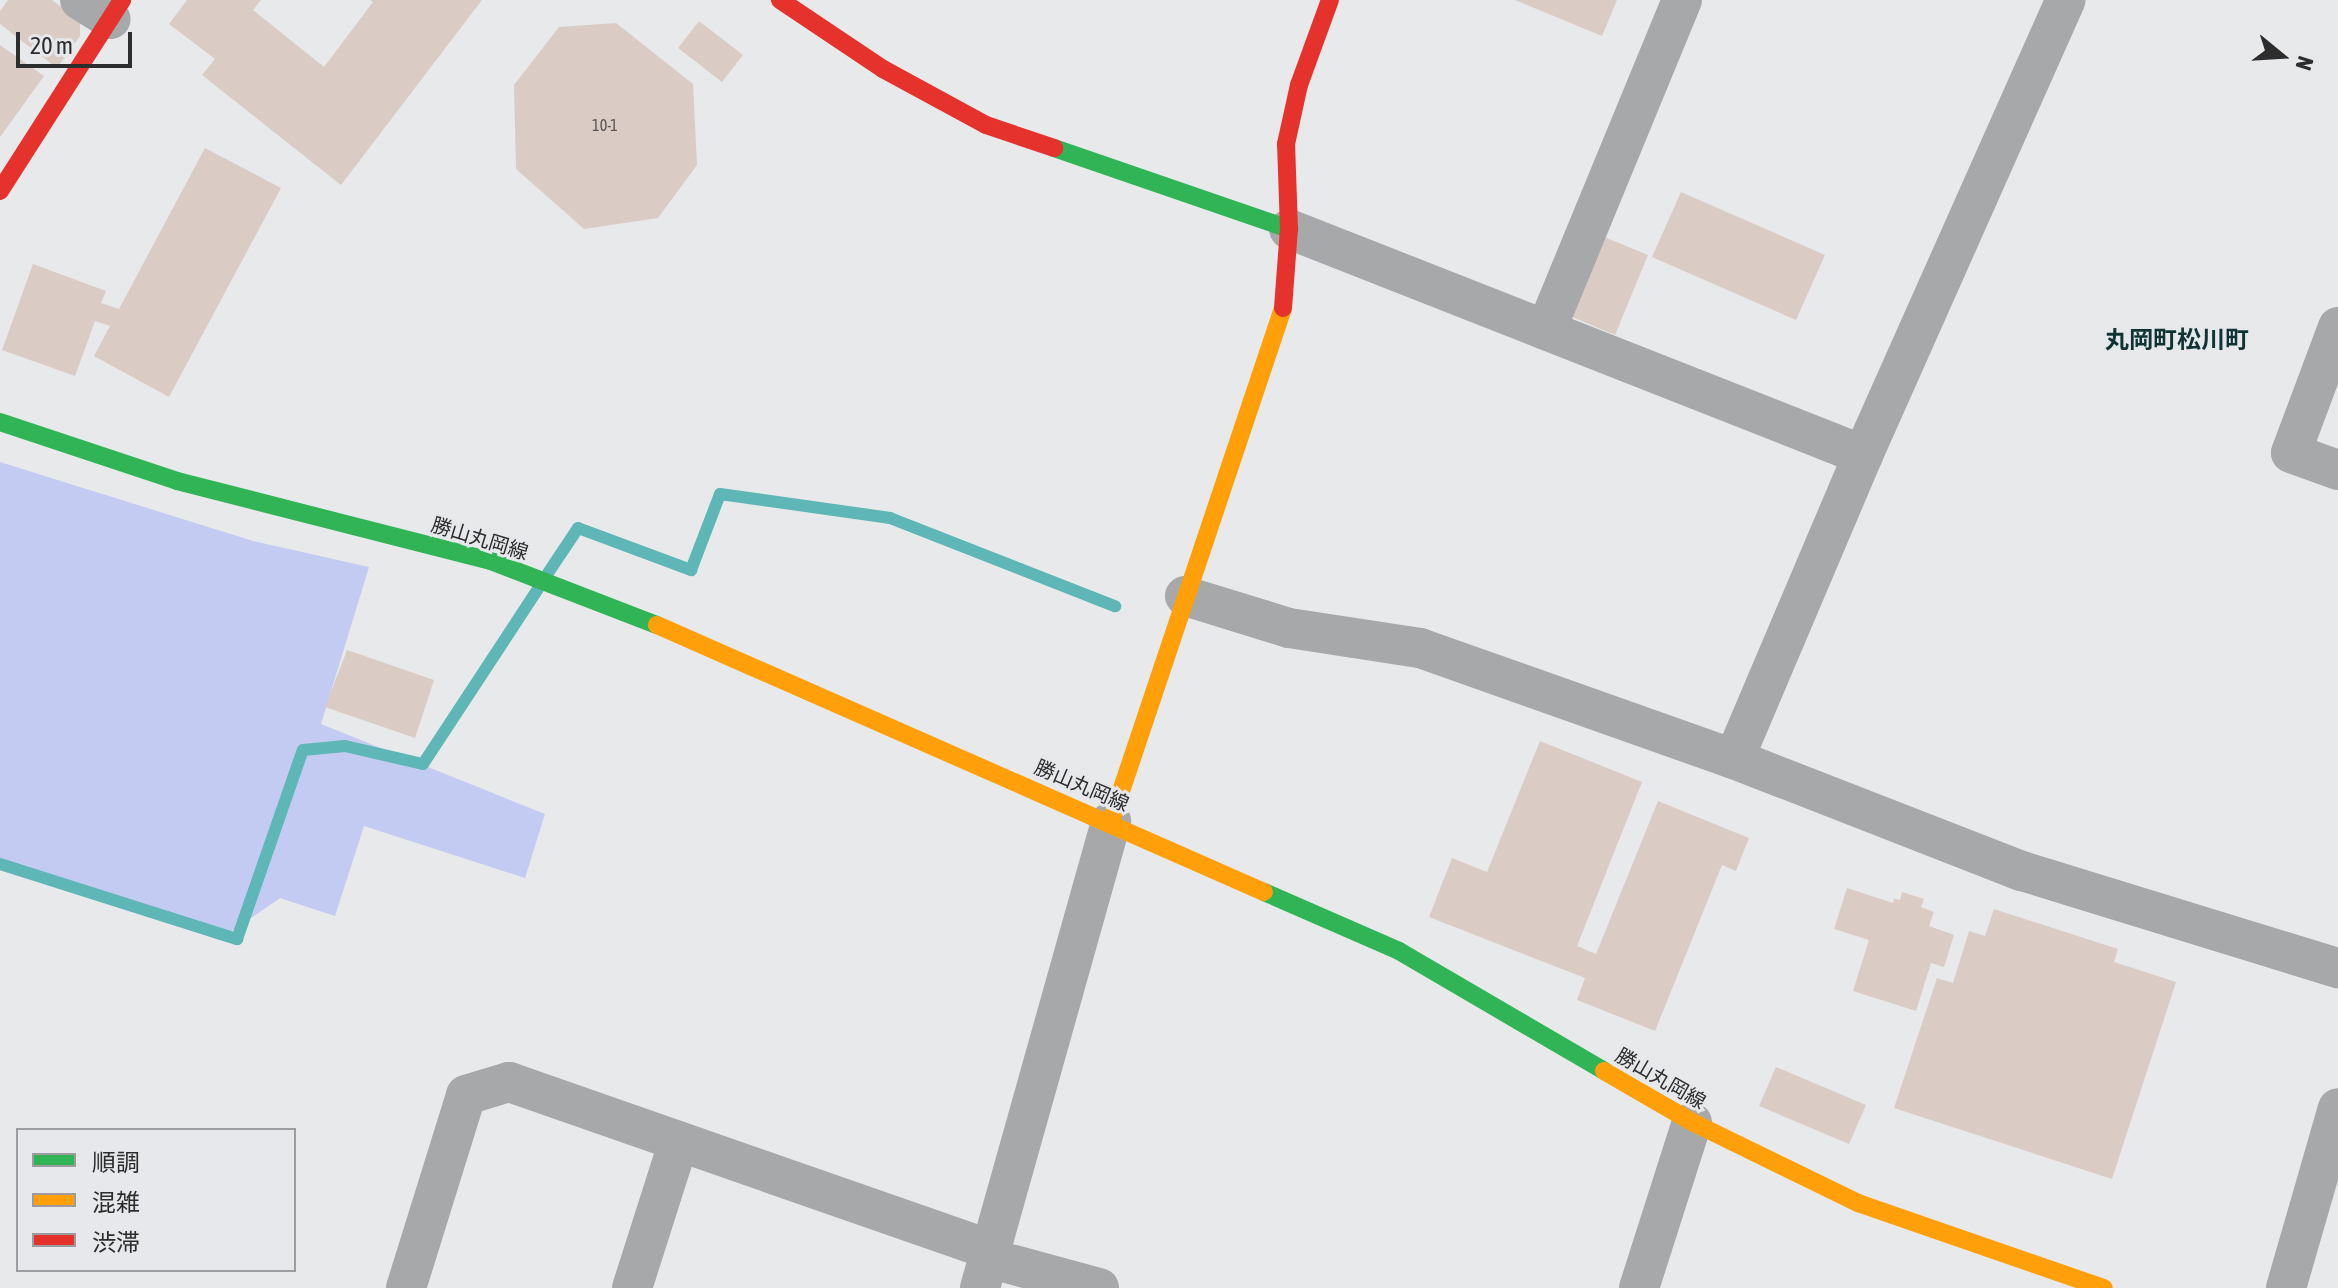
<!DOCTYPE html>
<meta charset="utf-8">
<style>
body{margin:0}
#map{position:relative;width:2338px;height:1288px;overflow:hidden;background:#e8e9ea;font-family:"Asap Condensed","Noto Sans JP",sans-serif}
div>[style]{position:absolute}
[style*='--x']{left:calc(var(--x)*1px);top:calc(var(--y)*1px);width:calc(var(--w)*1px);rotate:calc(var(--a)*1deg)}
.green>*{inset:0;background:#c4cbf2}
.stream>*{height:12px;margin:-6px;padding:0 6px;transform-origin:6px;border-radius:6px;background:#5eb6b7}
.building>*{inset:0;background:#daccc5}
.street>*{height:40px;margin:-20px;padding:0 20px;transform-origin:20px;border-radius:20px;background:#a7a8a9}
.fast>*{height:18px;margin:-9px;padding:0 9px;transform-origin:9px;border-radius:9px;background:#30b455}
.slow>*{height:18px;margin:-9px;padding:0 9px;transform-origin:9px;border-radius:9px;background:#ff9f0a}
.jam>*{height:18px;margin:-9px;padding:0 9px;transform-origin:9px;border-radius:9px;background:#e5322d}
span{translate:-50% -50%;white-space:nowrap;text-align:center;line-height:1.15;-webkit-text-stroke:6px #e7e8eb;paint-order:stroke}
.number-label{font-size:16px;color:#585554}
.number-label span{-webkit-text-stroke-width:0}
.street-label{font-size:20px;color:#2d2d2e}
.quarter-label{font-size:24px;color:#103435;font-weight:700}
.legend{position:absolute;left:16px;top:1128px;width:280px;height:144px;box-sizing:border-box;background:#e7e8eb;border:2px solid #9d9d9f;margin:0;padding:10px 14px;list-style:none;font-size:24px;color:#2d2d2e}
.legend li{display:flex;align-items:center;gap:16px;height:40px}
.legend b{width:40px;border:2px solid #9d9d9f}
.north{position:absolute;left:2242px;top:16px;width:80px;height:80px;-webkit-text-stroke:6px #e7e8eb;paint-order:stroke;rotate:108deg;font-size:22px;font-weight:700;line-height:32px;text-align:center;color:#2d2d2e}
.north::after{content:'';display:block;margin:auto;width:28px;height:36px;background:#2d2d2e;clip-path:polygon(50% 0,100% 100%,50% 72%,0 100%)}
.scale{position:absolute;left:16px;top:32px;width:116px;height:36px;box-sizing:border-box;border:4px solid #2d2d2e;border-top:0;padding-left:10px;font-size:24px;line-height:28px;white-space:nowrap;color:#2d2d2e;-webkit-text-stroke:6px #e7e8eb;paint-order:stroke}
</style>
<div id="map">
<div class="green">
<i style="clip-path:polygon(0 462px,253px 541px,369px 567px,321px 724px,545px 814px,525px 878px,364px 826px,335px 916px,280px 898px,219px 940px,0 860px)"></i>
</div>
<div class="stream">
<i style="--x:548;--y:573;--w:54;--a:-56.3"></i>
<i style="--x:578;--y:528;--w:121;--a:20.4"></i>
<i style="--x:691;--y:570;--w:81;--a:-69.1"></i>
<i style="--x:720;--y:494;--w:172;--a:8"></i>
<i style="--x:890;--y:518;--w:242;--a:21.4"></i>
<i style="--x:0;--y:864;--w:249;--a:17.6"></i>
<i style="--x:237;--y:939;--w:200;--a:-70.8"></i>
<i style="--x:303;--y:750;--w:42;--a:-5.4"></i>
<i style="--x:345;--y:746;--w:80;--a:13"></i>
<i style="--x:423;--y:764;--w:209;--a:-56.7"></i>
</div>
<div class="building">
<i style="clip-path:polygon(8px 0,52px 0,80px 21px,80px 36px,57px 68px,0 24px,0 11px)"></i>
<i style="clip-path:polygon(187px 0,261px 0,253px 10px,324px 67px,373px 2px,370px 0,482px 0,341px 185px,202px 75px,215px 59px,169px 24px)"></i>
<i style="clip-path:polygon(1515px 0,1617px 0,1602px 36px)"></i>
<i style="clip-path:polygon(699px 21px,743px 55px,722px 82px,678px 48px)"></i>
<i style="clip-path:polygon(616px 23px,693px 84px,697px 165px,658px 218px,584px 229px,516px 169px,514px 85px,559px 27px)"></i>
<i style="clip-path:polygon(0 45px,44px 76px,0 137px)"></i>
<i style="clip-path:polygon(205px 148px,281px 188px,169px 397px,94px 356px,110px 326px,95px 321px,75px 376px,2px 350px,33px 264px,106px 291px,101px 303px,119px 309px)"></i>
<i style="clip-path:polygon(1681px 192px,1825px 255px,1796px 320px,1652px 257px)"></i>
<i style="clip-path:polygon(1597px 234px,1648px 255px,1615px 335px,1565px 314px)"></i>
<i style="clip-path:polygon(347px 650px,434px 680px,415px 738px,325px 707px)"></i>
<i style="clip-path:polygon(1540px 741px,1642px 782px,1577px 946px,1596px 954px,1658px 801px,1749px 838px,1736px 871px,1722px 865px,1655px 1031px,1577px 1000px,1585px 978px,1429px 917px,1452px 858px,1487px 872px)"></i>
<i style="clip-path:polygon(1847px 888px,1893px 903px,1894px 899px,1900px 900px,1902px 892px,1924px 899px,1921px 907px,1934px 912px,1929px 926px,1954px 935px,1944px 967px,1931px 963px,1916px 1011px,1853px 991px,1869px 940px,1834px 929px)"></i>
<i style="clip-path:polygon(1994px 909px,2118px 949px,2114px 962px,2176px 982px,2112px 1179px,1894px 1108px,1937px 978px,1953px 983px,1969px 931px,1985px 936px)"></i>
<i style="clip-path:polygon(1776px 1067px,1866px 1105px,1849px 1144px,1759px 1106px)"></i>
</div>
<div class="street">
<i style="--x:80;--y:0;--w:36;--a:32"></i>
<i style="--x:1289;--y:229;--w:617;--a:21.49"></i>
<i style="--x:2338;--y:327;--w:134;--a:110.5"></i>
<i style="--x:2291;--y:453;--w:50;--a:19.9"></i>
<i style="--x:1546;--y:330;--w:357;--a:-67.6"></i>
<i style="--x:1185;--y:596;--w:109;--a:17.1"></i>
<i style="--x:1289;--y:628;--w:133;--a:8.7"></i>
<i style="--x:1420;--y:648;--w:333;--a:19.5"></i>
<i style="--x:1734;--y:759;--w:309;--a:21.3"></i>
<i style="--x:2022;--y:871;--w:331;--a:17.1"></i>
<i style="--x:1734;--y:759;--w:330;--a:-67"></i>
<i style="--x:1863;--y:455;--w:498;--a:-66"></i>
<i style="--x:988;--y:1258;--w:115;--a:15.1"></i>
<i style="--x:406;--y:1288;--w:202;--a:-72.7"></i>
<i style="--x:466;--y:1095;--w:45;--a:-16.8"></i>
<i style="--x:509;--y:1082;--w:510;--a:19.22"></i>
<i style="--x:632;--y:1288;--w:154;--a:-72.3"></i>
<i style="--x:980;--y:1288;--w:485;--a:-74.3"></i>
<i style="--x:1639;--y:1288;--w:174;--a:-72.3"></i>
<i style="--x:2286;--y:1288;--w:187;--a:-73.9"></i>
</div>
<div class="fast">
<i style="--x:1054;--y:148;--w:249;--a:19"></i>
<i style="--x:0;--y:422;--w:187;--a:18.4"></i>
<i style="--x:177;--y:481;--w:324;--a:14.3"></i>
<i style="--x:491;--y:561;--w:178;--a:21.1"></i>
<i style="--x:1264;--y:892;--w:147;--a:23.6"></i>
<i style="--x:1399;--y:951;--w:238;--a:30.3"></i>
</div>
<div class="slow">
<i style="--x:657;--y:625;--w:663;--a:23.74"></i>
<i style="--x:1111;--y:821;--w:541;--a:-71.46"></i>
<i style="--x:1604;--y:1071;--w:102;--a:30.1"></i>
<i style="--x:1692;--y:1122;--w:185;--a:26"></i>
<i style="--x:1858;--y:1203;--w:260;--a:19.1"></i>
</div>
<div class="jam">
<i style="--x:780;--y:0;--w:124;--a:33.8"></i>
<i style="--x:883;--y:69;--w:117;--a:28.5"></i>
<i style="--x:986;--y:125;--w:72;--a:18.7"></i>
<i style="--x:0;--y:191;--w:227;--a:-57.4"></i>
<i style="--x:1283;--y:308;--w:79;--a:-85.7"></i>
<i style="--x:1289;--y:229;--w:85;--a:-92"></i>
<i style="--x:1286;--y:144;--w:60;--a:-77.6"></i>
<i style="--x:1299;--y:85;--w:90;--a:-70"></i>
</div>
<div class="number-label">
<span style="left:605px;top:125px">10-1</span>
</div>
<div class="street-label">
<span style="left:480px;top:538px;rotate:17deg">勝山丸岡線</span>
<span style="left:1082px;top:785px;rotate:23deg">勝山丸岡線</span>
<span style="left:1661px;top:1078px;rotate:30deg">勝山丸岡線</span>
</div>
<div class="quarter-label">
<span style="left:2177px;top:340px">丸岡町松川町</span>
</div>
<ul class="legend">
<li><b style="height:10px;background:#30b455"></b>順調</li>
<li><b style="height:10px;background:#ff9f0a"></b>混雑</li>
<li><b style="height:10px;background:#e5322d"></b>渋滞</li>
</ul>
<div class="north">N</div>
<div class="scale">20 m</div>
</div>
